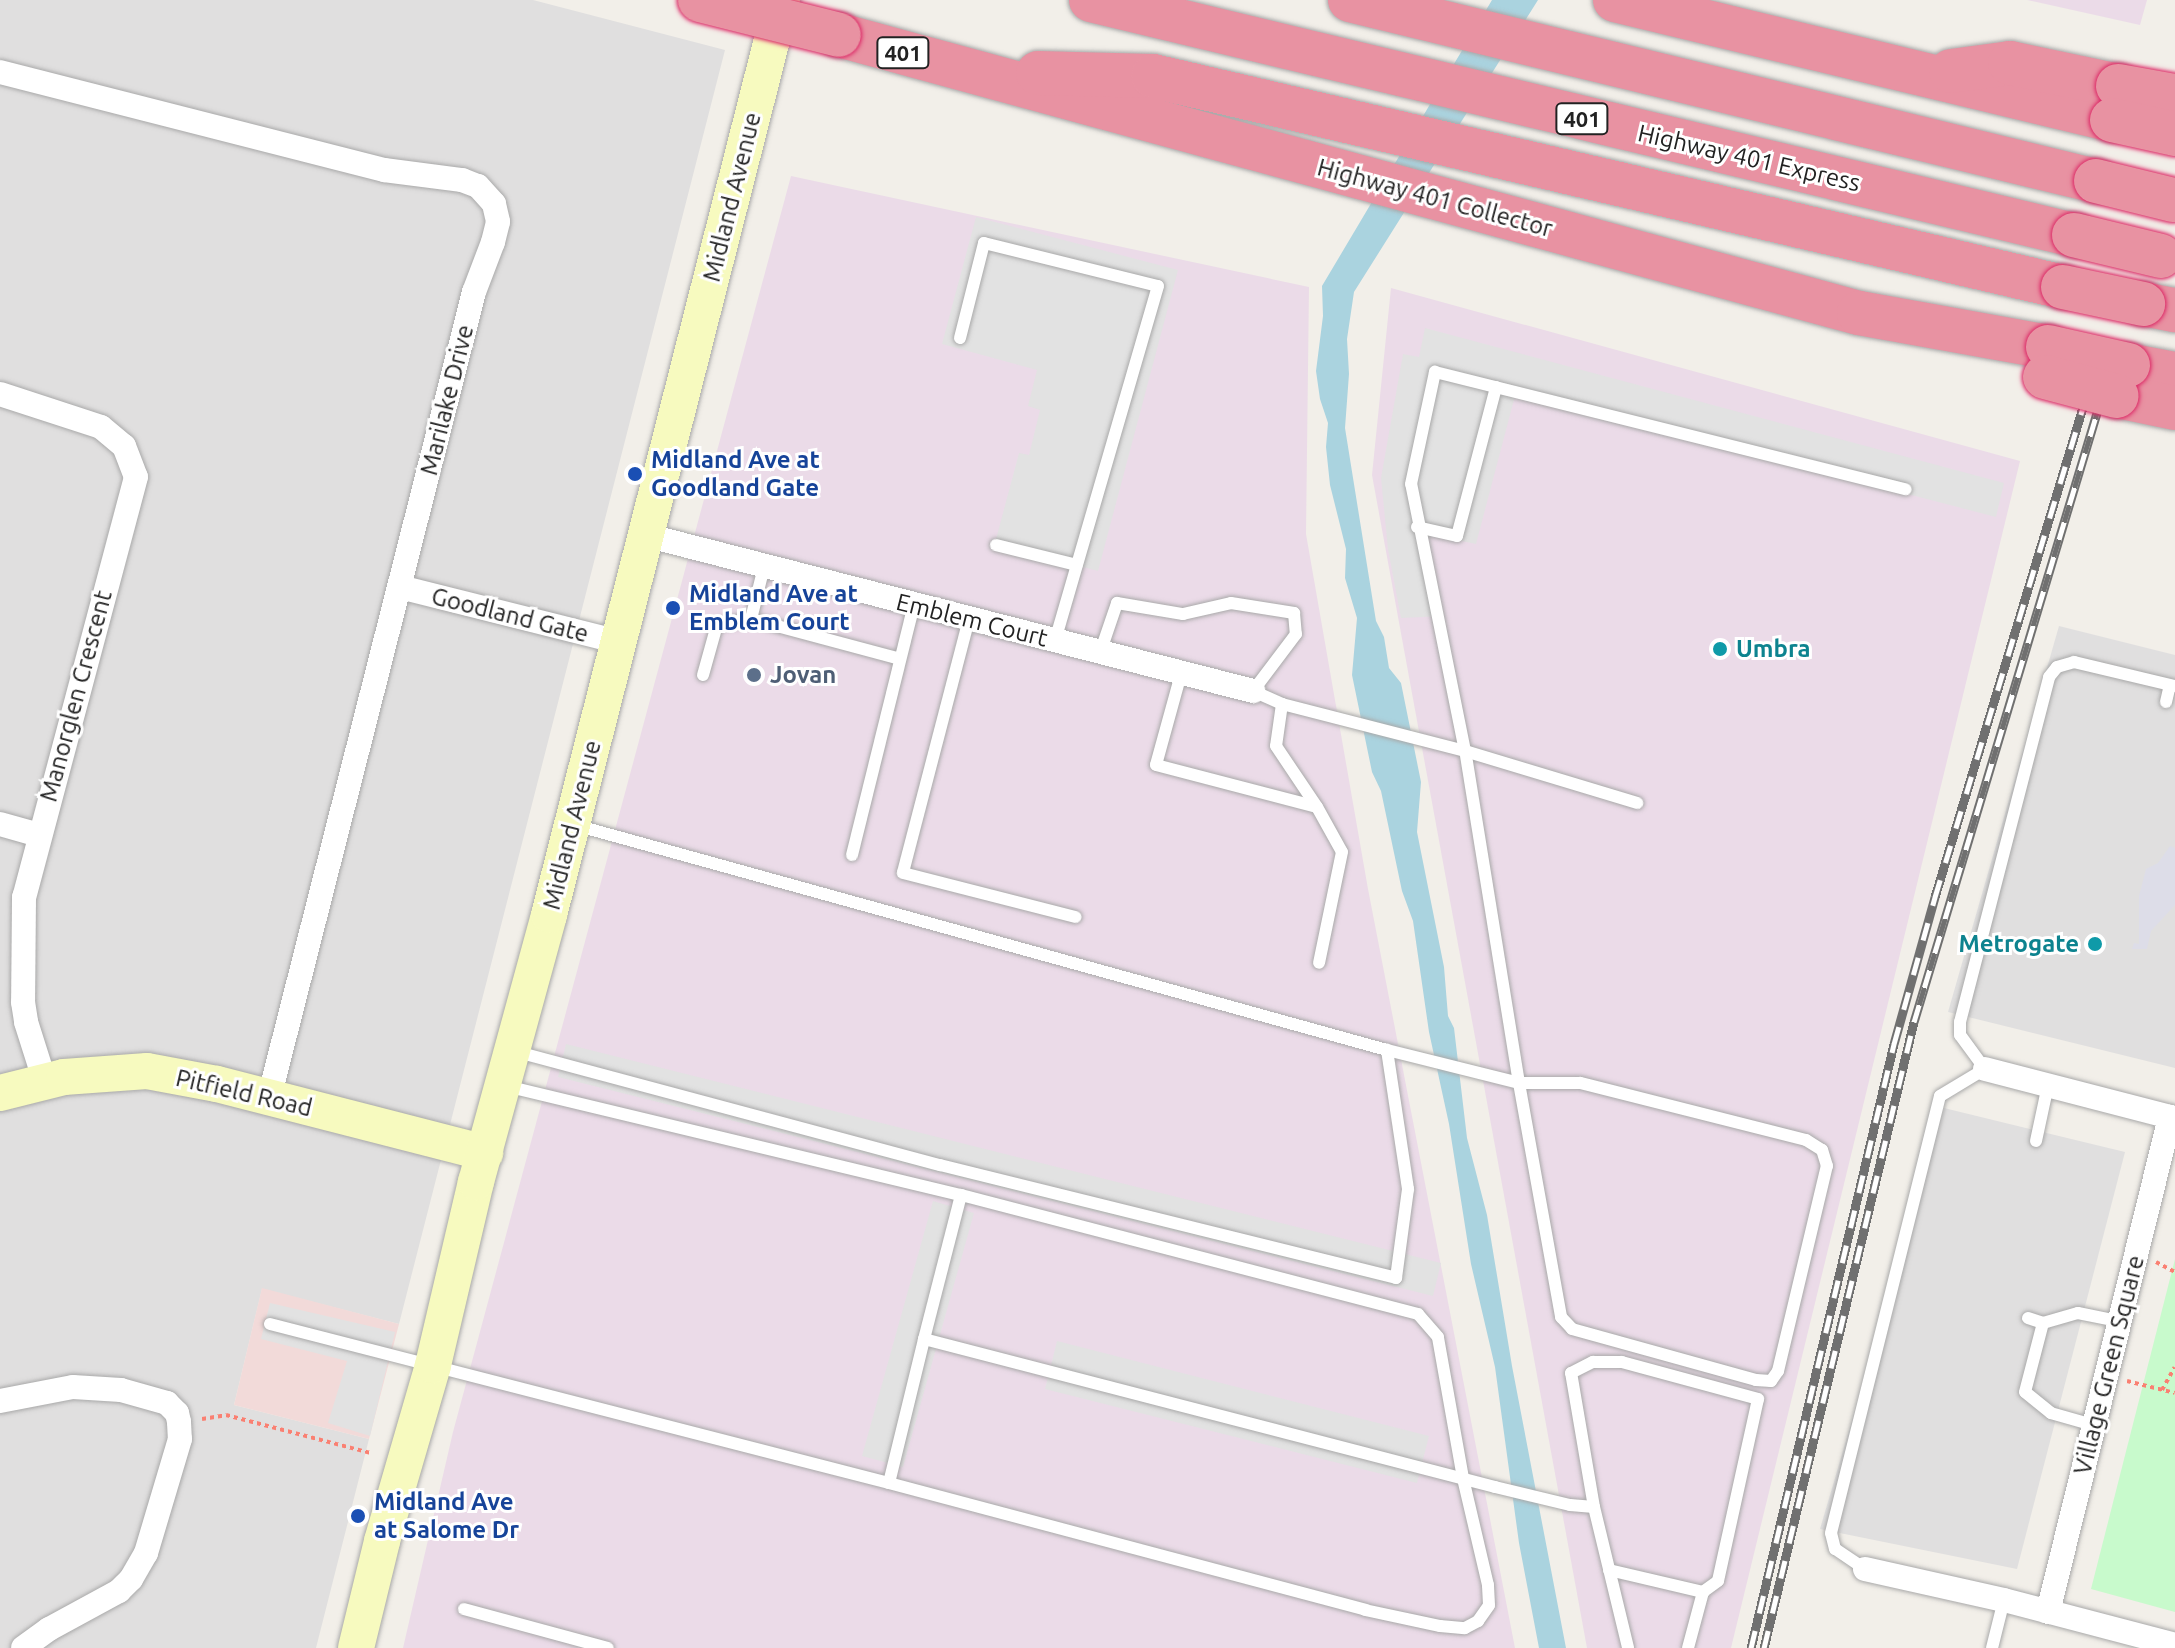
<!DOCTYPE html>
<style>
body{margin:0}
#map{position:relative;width:2175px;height:1648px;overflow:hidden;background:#f2efe9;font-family:Ubuntu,sans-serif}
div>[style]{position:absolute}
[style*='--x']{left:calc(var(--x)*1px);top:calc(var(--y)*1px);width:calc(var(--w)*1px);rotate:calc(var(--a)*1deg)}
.residential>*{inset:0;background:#e0dfdf}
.commercial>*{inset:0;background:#f2dad9}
.industrial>*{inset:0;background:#ebdbe8}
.park>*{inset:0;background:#c8facc}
.parking>*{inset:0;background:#e2e2e2}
.plaza>*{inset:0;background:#dddde8}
.water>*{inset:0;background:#aad3df}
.path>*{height:4px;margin-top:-2px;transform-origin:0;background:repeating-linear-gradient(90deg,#fa8072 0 4px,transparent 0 8px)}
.roads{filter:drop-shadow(0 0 2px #a9a9a9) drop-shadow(0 0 2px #a9a9a9)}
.lane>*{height:12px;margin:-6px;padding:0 6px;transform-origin:6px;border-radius:6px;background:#fff}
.street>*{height:24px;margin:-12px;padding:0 12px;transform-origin:12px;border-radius:12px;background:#fff}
.secondary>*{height:36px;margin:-18px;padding:0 18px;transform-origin:18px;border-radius:18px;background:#f7fabf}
.highway>*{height:44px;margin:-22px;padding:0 22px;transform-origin:22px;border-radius:22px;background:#e892a2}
.rail>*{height:9px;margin-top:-4.5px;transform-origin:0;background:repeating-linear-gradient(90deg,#fff 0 18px,#707070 0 36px);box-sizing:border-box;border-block:2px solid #707070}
.bridges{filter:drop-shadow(0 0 2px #dc2a67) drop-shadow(0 0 2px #dc2a67)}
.highway-bridge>*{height:44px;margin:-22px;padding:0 22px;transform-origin:22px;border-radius:22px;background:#e892a2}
.dots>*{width:22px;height:22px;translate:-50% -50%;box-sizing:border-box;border:4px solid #fff;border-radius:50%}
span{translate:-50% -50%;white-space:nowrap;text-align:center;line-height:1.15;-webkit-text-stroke:6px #fff;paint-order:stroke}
.shield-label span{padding:2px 6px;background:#fff;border:2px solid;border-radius:6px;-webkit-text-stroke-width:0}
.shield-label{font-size:22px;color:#222;font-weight:700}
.street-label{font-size:24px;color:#222}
.transit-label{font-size:24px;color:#164399;font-weight:700}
.left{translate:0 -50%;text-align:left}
.culture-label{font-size:24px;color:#0d838f;font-weight:700}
.right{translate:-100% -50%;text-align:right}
.service-label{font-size:24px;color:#4e5e75;font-weight:700}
</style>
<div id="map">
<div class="residential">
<i style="clip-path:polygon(0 0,533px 0,725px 50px,399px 1324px,262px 1289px,234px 1405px,369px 1439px,316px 1648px,0 1648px)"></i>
<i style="clip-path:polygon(2059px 626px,2175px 655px,2175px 1068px,1948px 1012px)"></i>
<i style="clip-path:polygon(1944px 1108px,2125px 1152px,2017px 1569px,1820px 1529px)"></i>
</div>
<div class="commercial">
<i style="clip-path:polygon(262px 1288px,399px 1324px,369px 1439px,234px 1405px)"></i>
</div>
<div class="industrial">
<i style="clip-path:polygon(2027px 0,2147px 0,2140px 25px)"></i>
<i style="clip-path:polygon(791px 176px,1309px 287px,1306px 534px,1368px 889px,1515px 1648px,403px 1648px,453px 1432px)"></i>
<i style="clip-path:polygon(1391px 288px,2020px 461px,1731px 1648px,1587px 1648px,1372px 475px)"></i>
</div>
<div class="park">
<i style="clip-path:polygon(2175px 1259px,2175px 1612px,2091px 1589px)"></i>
</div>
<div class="parking">
<i style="clip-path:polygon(976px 217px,1178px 270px,1098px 571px,995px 543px,1019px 453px,1029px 455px,1040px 410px,1028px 406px,1037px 370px,942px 344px)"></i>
<i style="clip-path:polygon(1425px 328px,2004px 483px,1996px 517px,1516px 392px,1476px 544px,1424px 533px,1444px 616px,1401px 618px,1388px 549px,1381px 478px,1403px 354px,1419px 357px)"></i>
<i style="clip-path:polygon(566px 1044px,1441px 1263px,1433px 1296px,558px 1077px)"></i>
<i style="clip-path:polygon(933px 1201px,974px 1213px,903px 1467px,862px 1456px)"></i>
<i style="clip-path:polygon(270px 1303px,395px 1332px,370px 1436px,328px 1423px,347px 1361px,261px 1339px)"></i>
<i style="clip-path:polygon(1057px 1341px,1429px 1436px,1417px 1483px,1045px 1389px)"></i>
</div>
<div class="plaza">
<i style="clip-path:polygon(2170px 846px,2175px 848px,2175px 905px,2151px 931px,2147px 949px,2132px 949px,2134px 943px,2139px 944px,2139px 896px,2146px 869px,2158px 863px)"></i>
</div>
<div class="water">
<i style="clip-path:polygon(1492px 0,1538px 0,1354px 292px,1347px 339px,1349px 374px,1345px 428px,1376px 621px,1384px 637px,1389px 668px,1401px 683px,1421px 782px,1417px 832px,1444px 967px,1448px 1016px,1454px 1028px,1467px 1138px,1487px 1215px,1512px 1366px,1566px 1648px,1539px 1648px,1519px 1543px,1495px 1367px,1471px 1264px,1449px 1124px,1429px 1032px,1413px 921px,1402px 891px,1381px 791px,1372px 772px,1352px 675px,1357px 618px,1345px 578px,1346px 549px,1330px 485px,1326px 447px,1328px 423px,1320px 399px,1316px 371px,1323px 316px,1322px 286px)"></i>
</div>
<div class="path">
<i style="--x:2156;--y:1262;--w:21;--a:28"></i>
<i style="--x:2127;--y:1381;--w:49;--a:14"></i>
<i style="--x:2162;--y:1390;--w:26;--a:-61"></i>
<i style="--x:202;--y:1419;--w:24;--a:-9"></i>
<i style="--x:226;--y:1415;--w:150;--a:14.7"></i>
</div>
<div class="roads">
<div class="lane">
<i style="--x:960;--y:338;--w:98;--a:-75.8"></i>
<i style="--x:984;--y:243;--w:179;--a:13.9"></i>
<i style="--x:1158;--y:286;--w:370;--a:106.2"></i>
<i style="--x:1417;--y:527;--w:41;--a:12.7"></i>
<i style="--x:1457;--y:536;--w:154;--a:-75.3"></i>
<i style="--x:996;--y:545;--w:83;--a:13.9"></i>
<i style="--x:751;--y:619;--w:54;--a:-76"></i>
<i style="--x:969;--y:619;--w:262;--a:104.6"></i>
<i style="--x:903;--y:873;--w:178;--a:14.3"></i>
<i style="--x:1100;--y:653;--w:53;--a:-71.2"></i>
<i style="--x:1117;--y:603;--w:67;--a:9.5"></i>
<i style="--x:1183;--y:614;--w:49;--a:-12.9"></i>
<i style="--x:1231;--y:603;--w:64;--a:9"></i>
<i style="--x:1294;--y:613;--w:21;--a:85"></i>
<i style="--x:1296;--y:634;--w:71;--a:127"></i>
<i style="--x:1253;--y:691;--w:32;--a:24"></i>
<i style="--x:1282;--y:704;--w:189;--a:14.4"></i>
<i style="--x:1465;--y:751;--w:180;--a:16.8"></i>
<i style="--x:1181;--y:674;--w:94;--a:105.4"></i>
<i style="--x:1156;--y:765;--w:166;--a:14.6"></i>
<i style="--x:1317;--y:807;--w:51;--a:60.9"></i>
<i style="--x:1342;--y:852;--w:113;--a:101.7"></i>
<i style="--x:703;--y:675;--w:52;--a:-74.4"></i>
<i style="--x:717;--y:625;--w:35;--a:-10"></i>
<i style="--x:751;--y:619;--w:154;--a:15"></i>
<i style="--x:2166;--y:702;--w:17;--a:-77"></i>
<i style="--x:1282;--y:704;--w:42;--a:98.1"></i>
<i style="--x:1276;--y:746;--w:73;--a:56.1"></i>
<i style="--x:575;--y:825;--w:843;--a:15.49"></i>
<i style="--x:1387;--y:1050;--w:136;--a:14"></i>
<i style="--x:1519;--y:1083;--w:238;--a:79.8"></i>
<i style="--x:1561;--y:1317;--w:16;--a:47"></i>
<i style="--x:1572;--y:1329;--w:191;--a:15.5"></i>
<i style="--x:1756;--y:1380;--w:15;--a:4"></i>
<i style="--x:1771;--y:1381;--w:12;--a:-55"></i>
<i style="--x:1778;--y:1371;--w:211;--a:-76.6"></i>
<i style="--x:1827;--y:1166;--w:17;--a:-107"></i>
<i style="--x:1822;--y:1150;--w:19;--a:-148"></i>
<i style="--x:1806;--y:1140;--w:233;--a:-165.8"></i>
<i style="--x:1580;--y:1083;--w:61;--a:180"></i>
<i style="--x:1519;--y:1083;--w:336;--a:-99.2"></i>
<i style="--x:1465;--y:751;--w:272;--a:-101.4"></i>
<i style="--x:1411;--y:484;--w:115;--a:-77.9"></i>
<i style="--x:1435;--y:372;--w:485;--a:14"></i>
<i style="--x:852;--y:855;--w:258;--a:-76.1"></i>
<i style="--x:514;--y:1051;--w:441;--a:15"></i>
<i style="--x:940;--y:1165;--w:470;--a:13.9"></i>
<i style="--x:1396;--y:1278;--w:90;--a:-82.3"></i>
<i style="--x:1408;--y:1189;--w:141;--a:-98.6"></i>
<i style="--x:506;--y:1086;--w:468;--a:13.5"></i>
<i style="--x:961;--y:1195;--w:149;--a:104.4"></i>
<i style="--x:2036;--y:1141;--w:57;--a:-77.9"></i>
<i style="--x:2028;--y:1318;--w:16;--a:18"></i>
<i style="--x:270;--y:1324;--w:639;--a:14.41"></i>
<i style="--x:889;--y:1483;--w:148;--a:-76.3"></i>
<i style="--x:924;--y:1339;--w:590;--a:14.53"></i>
<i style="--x:1495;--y:1487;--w:77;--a:13.5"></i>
<i style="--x:1570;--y:1505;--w:24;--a:5"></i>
<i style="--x:1594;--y:1507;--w:136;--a:-99.7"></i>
<i style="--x:1571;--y:1373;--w:25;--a:-27"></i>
<i style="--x:1593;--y:1362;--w:29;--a:0"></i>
<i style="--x:1622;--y:1362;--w:141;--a:15.2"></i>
<i style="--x:1758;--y:1399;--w:186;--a:102.4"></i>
<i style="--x:1718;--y:1581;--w:19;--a:144"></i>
<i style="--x:1703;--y:1592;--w:58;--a:105"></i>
<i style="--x:2093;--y:1425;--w:44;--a:-164.1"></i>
<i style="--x:2051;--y:1413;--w:33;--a:-141"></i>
<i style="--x:2025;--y:1392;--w:71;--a:-75.4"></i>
<i style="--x:2043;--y:1323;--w:36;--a:-16"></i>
<i style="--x:2078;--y:1313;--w:41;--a:11.3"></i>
<i style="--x:889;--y:1483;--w:493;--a:14.9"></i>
<i style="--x:1365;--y:1610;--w:77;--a:12"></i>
<i style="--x:1440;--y:1626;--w:25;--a:5"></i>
<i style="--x:1465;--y:1628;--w:15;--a:-28"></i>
<i style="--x:1478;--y:1621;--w:19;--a:-55"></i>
<i style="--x:1489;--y:1605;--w:20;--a:-93"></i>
<i style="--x:1488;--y:1585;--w:110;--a:-103.2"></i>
<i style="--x:1463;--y:1478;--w:143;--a:-100.1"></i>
<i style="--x:1438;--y:1337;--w:30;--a:-131"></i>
<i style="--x:1418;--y:1314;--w:472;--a:-165.4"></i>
<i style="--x:1594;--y:1507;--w:145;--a:76.4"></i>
<i style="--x:1865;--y:1569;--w:36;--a:-146"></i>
<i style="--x:1835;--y:1549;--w:16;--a:-104"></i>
<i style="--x:1831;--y:1533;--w:450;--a:-76"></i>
<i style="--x:1940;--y:1096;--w:52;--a:-31"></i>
<i style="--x:1985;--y:1069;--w:42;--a:-126.3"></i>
<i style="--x:1960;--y:1035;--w:13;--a:-90"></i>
<i style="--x:1960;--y:1022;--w:356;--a:-75.5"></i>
<i style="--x:2049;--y:677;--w:13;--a:-51"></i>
<i style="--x:2057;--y:667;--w:18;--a:-16"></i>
<i style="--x:2074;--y:662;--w:104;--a:13.4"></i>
<i style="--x:1609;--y:1570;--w:97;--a:13.2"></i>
<i style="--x:464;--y:1609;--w:149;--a:15.2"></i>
<i style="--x:1992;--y:1648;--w:49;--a:-76"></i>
</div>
<div class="street">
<i style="--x:0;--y:72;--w:396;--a:14.3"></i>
<i style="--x:384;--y:170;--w:79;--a:7.3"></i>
<i style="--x:462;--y:180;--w:17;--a:21"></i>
<i style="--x:478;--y:186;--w:24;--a:48"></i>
<i style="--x:494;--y:204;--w:18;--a:77"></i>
<i style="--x:498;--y:222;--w:21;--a:104"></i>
<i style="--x:493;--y:242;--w:53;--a:110.8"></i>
<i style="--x:474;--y:292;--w:832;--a:104.27"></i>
<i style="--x:0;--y:394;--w:106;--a:18.1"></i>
<i style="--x:101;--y:427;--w:30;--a:40"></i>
<i style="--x:124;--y:446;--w:33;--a:69"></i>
<i style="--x:136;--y:477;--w:435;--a:104.9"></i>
<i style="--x:24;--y:897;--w:105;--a:90.5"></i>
<i style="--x:23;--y:1002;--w:20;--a:81"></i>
<i style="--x:26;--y:1022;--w:63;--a:72.4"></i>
<i style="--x:645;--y:535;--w:628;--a:14.39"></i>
<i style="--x:400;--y:587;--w:226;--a:14.1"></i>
<i style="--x:0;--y:824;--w:41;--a:15.8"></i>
<i style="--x:1985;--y:1069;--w:196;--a:14.5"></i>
<i style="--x:0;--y:1401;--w:74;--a:-10.9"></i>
<i style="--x:73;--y:1387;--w:48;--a:3.6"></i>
<i style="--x:121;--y:1390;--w:48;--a:15.8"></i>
<i style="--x:167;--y:1403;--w:14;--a:45"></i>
<i style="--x:177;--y:1413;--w:9;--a:77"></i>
<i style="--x:179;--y:1422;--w:17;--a:87"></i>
<i style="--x:180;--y:1439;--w:119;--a:106.6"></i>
<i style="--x:146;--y:1553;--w:30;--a:120"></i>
<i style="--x:131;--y:1579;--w:17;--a:135"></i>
<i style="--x:119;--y:1591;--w:80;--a:151.5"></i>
<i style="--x:49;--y:1629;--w:32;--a:144"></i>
<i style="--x:1865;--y:1569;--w:142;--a:12.6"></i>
<i style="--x:2004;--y:1600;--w:177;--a:14.7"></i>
<i style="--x:2048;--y:1612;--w:510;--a:-76.15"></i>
</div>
<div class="secondary">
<i style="--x:0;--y:1093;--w:66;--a:-14"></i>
<i style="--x:64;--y:1077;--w:83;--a:-4.1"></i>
<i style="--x:147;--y:1071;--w:71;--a:10.5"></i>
<i style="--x:217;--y:1084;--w:277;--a:14.4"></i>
<i style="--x:356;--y:1648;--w:110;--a:-76.3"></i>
<i style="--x:382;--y:1541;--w:183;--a:-73.8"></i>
<i style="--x:433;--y:1365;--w:188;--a:-76.8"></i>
<i style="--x:476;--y:1182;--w:277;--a:-74.7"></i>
<i style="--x:549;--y:915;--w:944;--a:-75.71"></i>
</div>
<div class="highway">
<i style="--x:1091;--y:0;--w:1011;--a:13.45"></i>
<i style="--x:1350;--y:0;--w:768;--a:13.64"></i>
<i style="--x:1615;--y:0;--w:511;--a:13.57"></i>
<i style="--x:839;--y:35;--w:1057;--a:15.25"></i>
<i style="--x:1859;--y:313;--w:192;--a:10.2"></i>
<i style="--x:1951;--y:71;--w:60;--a:-7.7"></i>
<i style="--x:2010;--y:63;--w:110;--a:12"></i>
<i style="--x:1038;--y:73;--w:115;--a:1.5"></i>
<i style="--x:1153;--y:76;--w:934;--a:13.05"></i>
<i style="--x:2143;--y:304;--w:33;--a:11"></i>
<i style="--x:2128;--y:365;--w:48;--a:10.8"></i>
<i style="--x:2117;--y:396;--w:59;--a:11.7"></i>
</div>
</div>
<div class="rail">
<i style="--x:2174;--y:84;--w:3;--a:-72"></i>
<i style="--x:1751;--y:1648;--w:621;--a:-76.68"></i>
<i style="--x:1894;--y:1044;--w:153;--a:-74.4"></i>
<i style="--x:1935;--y:897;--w:550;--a:-73.18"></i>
<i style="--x:1764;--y:1648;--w:644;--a:-76.53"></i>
<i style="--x:1914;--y:1022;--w:678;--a:-73.28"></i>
</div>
<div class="bridges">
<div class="highway-bridge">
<i style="--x:700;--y:0;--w:143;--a:14.1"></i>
<i style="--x:2118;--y:86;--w:58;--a:10"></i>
<i style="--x:2112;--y:120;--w:65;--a:12.5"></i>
<i style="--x:2096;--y:181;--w:79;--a:13.9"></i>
<i style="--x:2074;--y:235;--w:89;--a:13.6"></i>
<i style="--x:2063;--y:287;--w:82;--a:12"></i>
<i style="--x:2048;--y:347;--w:82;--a:12.7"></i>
<i style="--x:2045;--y:377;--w:74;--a:14.8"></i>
</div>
</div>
<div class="dots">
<i style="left:635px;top:474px;background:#1a4fb4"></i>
<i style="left:673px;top:608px;background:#1a4fb4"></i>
<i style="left:1720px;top:649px;background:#0f9aa8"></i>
<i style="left:754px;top:675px;background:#5c6f8a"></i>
<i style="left:2095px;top:944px;background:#0f9aa8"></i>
<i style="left:358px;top:1516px;background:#1a4fb4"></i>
</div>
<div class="shield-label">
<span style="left:903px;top:53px">401</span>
<span style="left:1582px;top:119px">401</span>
</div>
<div class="street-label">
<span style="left:1749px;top:158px;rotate:13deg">Highway 401 Express</span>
<span style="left:732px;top:197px;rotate:-76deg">Midland Avenue</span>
<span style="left:1435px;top:198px;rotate:15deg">Highway 401 Collector</span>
<span style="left:447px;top:400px;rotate:-76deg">Marilake Drive</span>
<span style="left:510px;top:615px;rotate:14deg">Goodland Gate</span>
<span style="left:972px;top:620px;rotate:14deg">Emblem Court</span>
<span style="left:76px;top:696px;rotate:-75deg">Manorglen Crescent</span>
<span style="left:572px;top:825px;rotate:-76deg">Midland Avenue</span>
<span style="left:244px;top:1093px;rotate:13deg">Pitfield Road</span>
<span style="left:2109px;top:1365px;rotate:-76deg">Village Green Square</span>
</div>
<div class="transit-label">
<span class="left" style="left:651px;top:474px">Midland Ave at<br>Goodland Gate</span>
<span class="left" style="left:689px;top:608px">Midland Ave at<br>Emblem Court</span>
<span class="left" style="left:374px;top:1516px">Midland Ave<br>at Salome Dr</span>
</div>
<div class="culture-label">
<span class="left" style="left:1736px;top:649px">Umbra</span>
<span class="right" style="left:2079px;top:944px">Metrogate</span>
</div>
<div class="service-label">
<span class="left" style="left:770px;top:675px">Jovan</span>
</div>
</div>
